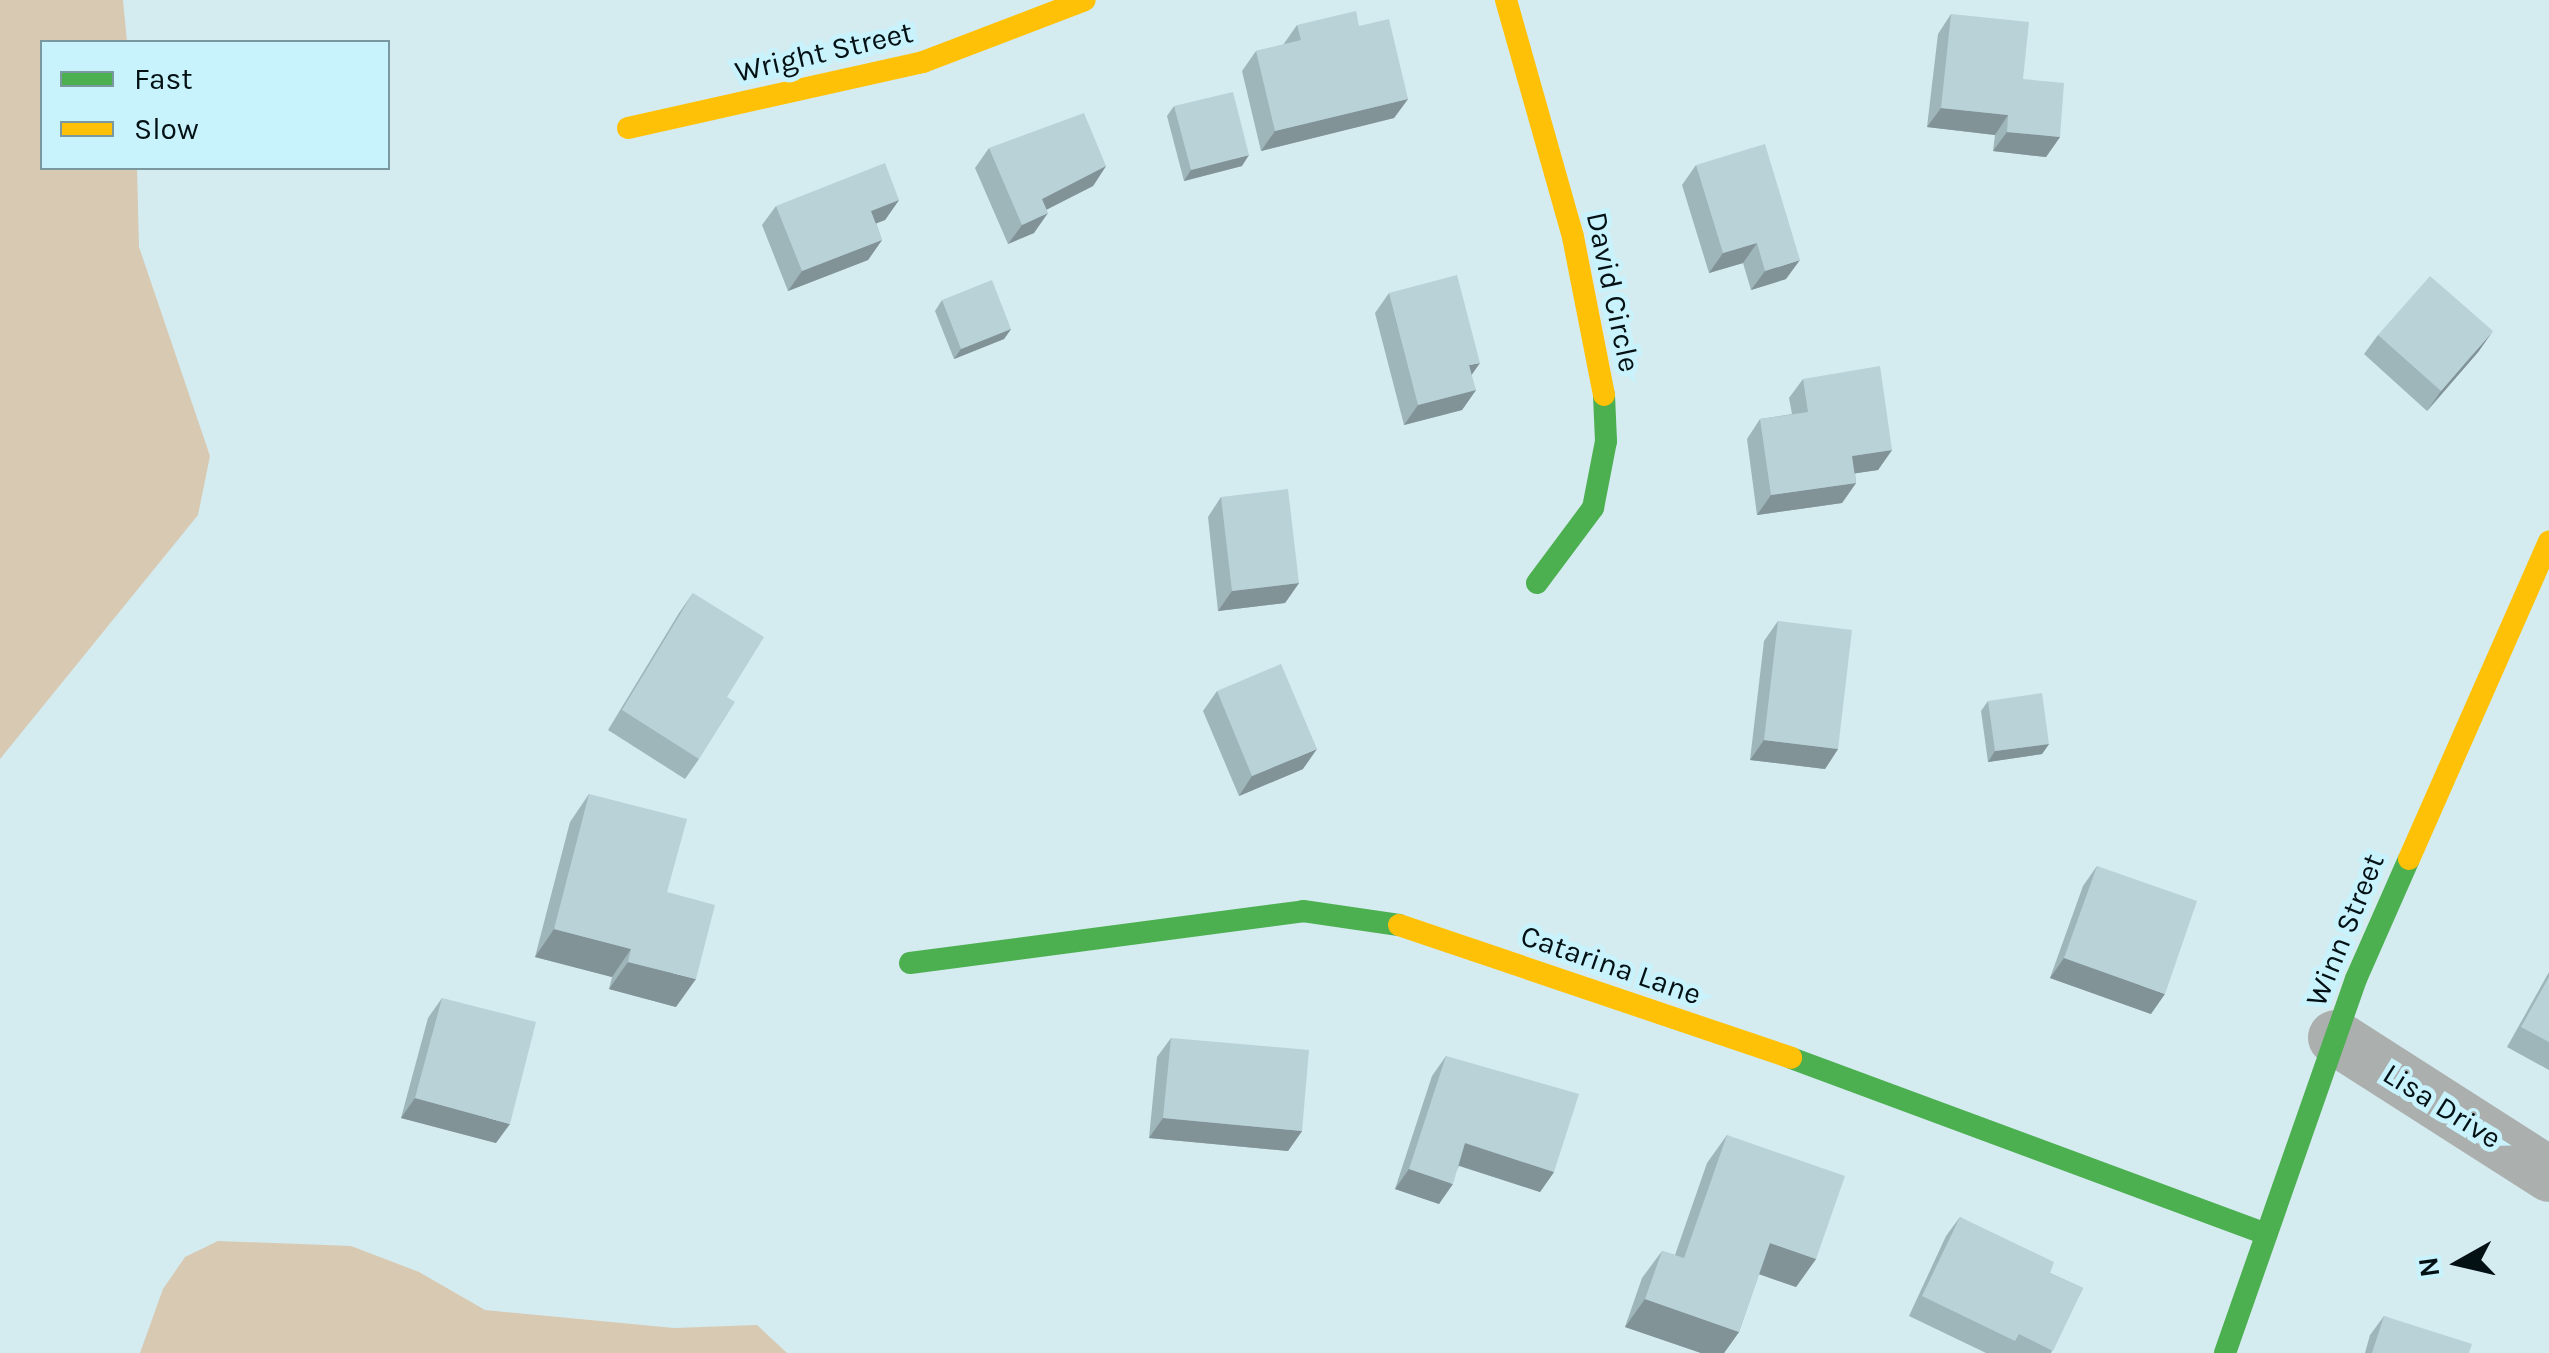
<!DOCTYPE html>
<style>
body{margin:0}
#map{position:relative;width:2549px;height:1353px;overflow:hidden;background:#d4ebf0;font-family:Karla,sans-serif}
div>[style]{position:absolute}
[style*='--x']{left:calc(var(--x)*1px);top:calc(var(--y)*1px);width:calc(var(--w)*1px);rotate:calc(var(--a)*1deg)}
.green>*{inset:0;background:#d8c9b2}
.street>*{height:55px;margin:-27.5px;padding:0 27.5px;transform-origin:27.5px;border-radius:27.5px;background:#abafad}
.fast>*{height:22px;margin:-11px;padding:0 11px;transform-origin:11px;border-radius:11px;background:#4caf50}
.slow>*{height:22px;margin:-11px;padding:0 11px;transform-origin:11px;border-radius:11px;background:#ffc107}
.wall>*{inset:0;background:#9eb5ba}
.shaded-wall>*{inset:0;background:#819397}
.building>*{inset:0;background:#b8d2d8}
span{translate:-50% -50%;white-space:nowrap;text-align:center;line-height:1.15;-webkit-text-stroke:10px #c8f2fc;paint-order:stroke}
.street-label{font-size:30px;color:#031014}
.legend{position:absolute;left:40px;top:40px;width:350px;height:130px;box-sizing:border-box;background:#c8f2fc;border:2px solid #79989f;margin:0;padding:12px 18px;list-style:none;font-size:30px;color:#031014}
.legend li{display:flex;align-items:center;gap:20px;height:50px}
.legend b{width:50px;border:2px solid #79989f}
.north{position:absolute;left:2409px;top:1213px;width:100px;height:100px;-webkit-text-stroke:8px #c8f2fc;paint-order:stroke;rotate:262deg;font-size:28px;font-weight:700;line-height:40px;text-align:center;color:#031014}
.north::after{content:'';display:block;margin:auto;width:35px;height:45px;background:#031014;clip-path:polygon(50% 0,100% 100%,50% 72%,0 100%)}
</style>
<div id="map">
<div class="green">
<i style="clip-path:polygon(0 0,123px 0,127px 42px,42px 42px,42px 168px,137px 168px,139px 247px,210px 456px,198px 515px,0 759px)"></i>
<i style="clip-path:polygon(218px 1241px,351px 1246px,419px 1272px,485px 1310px,674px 1328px,757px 1325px,787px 1353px,140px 1353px,163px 1289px,185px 1257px)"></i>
</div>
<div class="street">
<i style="--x:2335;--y:1037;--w:254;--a:32.6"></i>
</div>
<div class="fast">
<i style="--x:1537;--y:583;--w:94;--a:-53.3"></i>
<i style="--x:1593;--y:508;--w:68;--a:-79"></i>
<i style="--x:1606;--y:441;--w:46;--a:-92.5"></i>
<i style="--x:910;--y:963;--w:396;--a:-7.5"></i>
<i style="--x:1303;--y:911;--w:97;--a:8.3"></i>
<i style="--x:1791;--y:1058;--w:507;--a:20.33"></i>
<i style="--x:2225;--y:1353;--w:396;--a:-70.7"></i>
<i style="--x:2356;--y:979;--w:131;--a:-66.2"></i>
</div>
<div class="slow">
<i style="--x:1506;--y:0;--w:246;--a:74.2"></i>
<i style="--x:1573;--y:237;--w:161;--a:78.9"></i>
<i style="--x:628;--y:128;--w:302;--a:-12.6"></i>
<i style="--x:923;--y:62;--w:173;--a:-20.9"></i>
<i style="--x:2409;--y:859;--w:347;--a:-66.2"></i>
<i style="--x:1399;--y:925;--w:414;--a:18.7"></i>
</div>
<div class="wall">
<i style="clip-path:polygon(1951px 14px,2023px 79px,2060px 137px,2046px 157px,1993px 151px,1995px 135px,1927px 127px,1938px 34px)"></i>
<i style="clip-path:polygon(1297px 25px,1359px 26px,1408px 99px,1394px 118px,1261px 151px,1242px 71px,1256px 51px,1283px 45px)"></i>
<i style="clip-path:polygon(1174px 106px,1242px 166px,1184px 181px,1167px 116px)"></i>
<i style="clip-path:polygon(989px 148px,1106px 166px,1093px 186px,1046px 210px,1034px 233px,1008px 244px,975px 168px)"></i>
<i style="clip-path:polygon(1696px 165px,1786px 279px,1751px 290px,1743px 263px,1709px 273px,1682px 185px)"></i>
<i style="clip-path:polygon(899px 200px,885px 220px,876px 223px,882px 240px,868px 260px,788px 291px,762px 225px,776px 206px)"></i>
<i style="clip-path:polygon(1389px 293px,1476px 390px,1462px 410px,1404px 425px,1375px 313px)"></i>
<i style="clip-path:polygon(942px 300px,1011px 329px,1004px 339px,954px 359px,935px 311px)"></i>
<i style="clip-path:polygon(2378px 335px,2479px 351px,2427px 411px,2364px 354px)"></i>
<i style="clip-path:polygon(1803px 379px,1892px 450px,1878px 470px,1855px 473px,1856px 483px,1842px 503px,1757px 515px,1747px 439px,1760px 419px,1792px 414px,1789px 398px)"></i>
<i style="clip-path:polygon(1221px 497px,1299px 583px,1285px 603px,1218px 611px,1208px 517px)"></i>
<i style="clip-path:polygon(693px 593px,699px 759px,685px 779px,608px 730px,679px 613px)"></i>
<i style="clip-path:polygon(1778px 621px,1838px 749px,1825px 769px,1750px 760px,1764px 641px)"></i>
<i style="clip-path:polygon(1217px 691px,1303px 769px,1239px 796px,1203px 711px)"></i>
<i style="clip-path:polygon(1988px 701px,2049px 744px,2042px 754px,1988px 762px,1981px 711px)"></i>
<i style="clip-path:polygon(589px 794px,667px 892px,676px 1007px,609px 989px,612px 977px,535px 957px,570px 822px)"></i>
<i style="clip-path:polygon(2097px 866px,2151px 1014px,2050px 978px,2083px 886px)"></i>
<i style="clip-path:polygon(2549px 972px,2549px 1070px,2507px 1047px)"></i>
<i style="clip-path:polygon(442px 998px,496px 1143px,401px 1118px,428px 1018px)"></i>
<i style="clip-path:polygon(1171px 1038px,1302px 1131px,1288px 1151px,1149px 1138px,1157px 1057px)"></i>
<i style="clip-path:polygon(1446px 1056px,1554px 1172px,1540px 1192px,1459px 1166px,1439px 1204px,1395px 1189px,1432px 1076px)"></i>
<i style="clip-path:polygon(1727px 1135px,1816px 1259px,1796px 1287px,1759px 1274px,1739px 1332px,1724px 1353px,1701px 1353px,1625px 1327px,1642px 1278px,1662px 1251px,1675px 1255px,1707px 1163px)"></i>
<i style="clip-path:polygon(1960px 1217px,2050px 1273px,2083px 1288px,2051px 1353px,1986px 1353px,1909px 1316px,1946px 1236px)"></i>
<i style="clip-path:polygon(2384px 1316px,2469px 1353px,2365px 1353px,2370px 1335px)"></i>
</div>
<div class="shaded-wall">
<i style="clip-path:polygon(1408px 99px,1394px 118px,1261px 151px,1275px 131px)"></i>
<i style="clip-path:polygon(1941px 108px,2008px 115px,1995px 135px,1927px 127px)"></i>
<i style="clip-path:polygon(2007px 132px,2060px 137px,2046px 157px,1993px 151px)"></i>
<i style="clip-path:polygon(1249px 155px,1242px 166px,1184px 181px,1191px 170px)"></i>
<i style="clip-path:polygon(1106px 166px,1093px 186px,1028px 219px,1042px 199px)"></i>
<i style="clip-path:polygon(899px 200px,885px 220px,857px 231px,871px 211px)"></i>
<i style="clip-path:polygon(1048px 213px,1034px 233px,1008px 244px,1022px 225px)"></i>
<i style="clip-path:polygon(882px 240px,868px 260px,788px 291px,802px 271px)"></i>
<i style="clip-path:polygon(1757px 243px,1743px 263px,1709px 273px,1723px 253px)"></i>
<i style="clip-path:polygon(1800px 260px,1786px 279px,1751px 290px,1765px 271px)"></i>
<i style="clip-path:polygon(1011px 329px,1004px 339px,954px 359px,961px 349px)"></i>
<i style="clip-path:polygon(2493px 331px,2479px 351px,2427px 411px,2441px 391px)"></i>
<i style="clip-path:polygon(1480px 363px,1466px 383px,1469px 365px)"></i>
<i style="clip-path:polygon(1476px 390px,1462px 410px,1404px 425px,1418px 405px)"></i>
<i style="clip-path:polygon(1892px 450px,1878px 470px,1838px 476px,1852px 456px)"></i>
<i style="clip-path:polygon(1856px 483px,1842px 503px,1757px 515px,1771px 495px)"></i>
<i style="clip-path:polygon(1299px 583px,1285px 603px,1218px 611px,1232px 591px)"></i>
<i style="clip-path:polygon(1764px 740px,1838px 749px,1825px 769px,1750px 760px)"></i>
<i style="clip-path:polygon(2049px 744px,2042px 754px,1988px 762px,1995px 751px)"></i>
<i style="clip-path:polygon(1317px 749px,1303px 769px,1239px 796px,1252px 776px)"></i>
<i style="clip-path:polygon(554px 929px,631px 949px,612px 977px,535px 957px)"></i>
<i style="clip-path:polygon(2064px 958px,2165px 994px,2151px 1014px,2050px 978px)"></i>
<i style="clip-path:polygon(628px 962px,696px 979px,676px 1007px,609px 989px)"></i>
<i style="clip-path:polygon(415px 1098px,510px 1124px,496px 1143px,401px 1118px)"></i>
<i style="clip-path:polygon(1163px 1118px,1302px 1131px,1288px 1151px,1149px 1138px)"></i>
<i style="clip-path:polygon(1465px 1143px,1554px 1172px,1540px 1192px,1451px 1163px)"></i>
<i style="clip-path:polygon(1409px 1169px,1453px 1184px,1439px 1204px,1395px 1189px)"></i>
<i style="clip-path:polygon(1770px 1243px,1816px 1259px,1796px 1287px,1750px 1271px)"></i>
<i style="clip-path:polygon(1645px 1299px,1739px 1332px,1724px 1353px,1701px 1353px,1625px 1327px)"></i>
</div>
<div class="building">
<i style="clip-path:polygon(1356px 11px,1359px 26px,1389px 19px,1408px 99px,1275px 131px,1256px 51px,1301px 40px,1297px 25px)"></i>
<i style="clip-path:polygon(1951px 14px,2029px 22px,2023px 79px,2064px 83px,2060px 137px,2007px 132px,2008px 115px,1941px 108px)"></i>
<i style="clip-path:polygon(1233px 92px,1249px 155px,1191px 170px,1174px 106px)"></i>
<i style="clip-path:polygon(1084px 113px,1106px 166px,1042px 199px,1048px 213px,1022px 225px,989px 148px)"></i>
<i style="clip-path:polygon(1765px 144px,1800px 260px,1765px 271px,1757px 243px,1723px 253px,1696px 165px)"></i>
<i style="clip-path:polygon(885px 163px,899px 200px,871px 211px,882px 240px,802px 271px,776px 206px)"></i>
<i style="clip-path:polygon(1457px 275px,1480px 363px,1469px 365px,1476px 390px,1418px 405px,1389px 293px)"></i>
<i style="clip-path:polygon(2430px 276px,2493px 331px,2441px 391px,2378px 335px)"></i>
<i style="clip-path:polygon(992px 280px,1011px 329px,961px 349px,942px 300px)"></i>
<i style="clip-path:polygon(1880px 366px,1892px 450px,1852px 456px,1856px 483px,1771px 495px,1760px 419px,1808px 412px,1803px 379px)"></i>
<i style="clip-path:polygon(1288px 489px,1299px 583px,1232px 591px,1221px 497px)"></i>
<i style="clip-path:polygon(693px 593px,764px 637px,727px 697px,735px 702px,699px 759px,622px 710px)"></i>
<i style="clip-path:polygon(1778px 621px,1852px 630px,1838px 749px,1764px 740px)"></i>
<i style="clip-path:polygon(1281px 664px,1317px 749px,1252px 776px,1217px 691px)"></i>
<i style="clip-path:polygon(2042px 693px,2049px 744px,1995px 751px,1988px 701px)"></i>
<i style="clip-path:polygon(589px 794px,687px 819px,667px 892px,715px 905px,696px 979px,628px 962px,631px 949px,554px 929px)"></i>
<i style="clip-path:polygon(2097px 866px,2197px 901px,2165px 994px,2064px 958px)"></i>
<i style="clip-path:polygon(2549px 977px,2549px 1042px,2521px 1027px)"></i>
<i style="clip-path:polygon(442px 998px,536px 1022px,510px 1124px,415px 1098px)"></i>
<i style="clip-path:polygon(1171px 1038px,1309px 1050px,1302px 1131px,1163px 1118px)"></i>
<i style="clip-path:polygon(1446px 1056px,1579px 1094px,1554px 1172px,1465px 1143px,1453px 1184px,1409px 1169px)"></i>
<i style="clip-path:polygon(1727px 1135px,1845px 1176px,1816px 1259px,1770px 1243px,1739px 1332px,1645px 1299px,1662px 1251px,1684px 1258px)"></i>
<i style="clip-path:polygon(1960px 1217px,2054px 1262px,2050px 1273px,2083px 1288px,2053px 1351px,2019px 1334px,2015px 1341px,1922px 1296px)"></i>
<i style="clip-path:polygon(2384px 1316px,2472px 1344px,2469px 1353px,2372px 1353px)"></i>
</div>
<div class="street-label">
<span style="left:824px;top:52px;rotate:-13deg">Wright Street</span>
<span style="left:1613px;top:292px;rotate:78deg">David Circle</span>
<span style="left:2345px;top:930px;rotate:-68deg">Winn Street</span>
<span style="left:1611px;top:965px;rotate:19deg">Catarina Lane</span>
<span style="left:2442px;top:1106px;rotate:32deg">Lisa Drive</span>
</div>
<ul class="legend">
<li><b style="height:12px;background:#4caf50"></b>Fast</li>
<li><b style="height:12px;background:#ffc107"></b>Slow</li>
</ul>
<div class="north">N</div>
</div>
